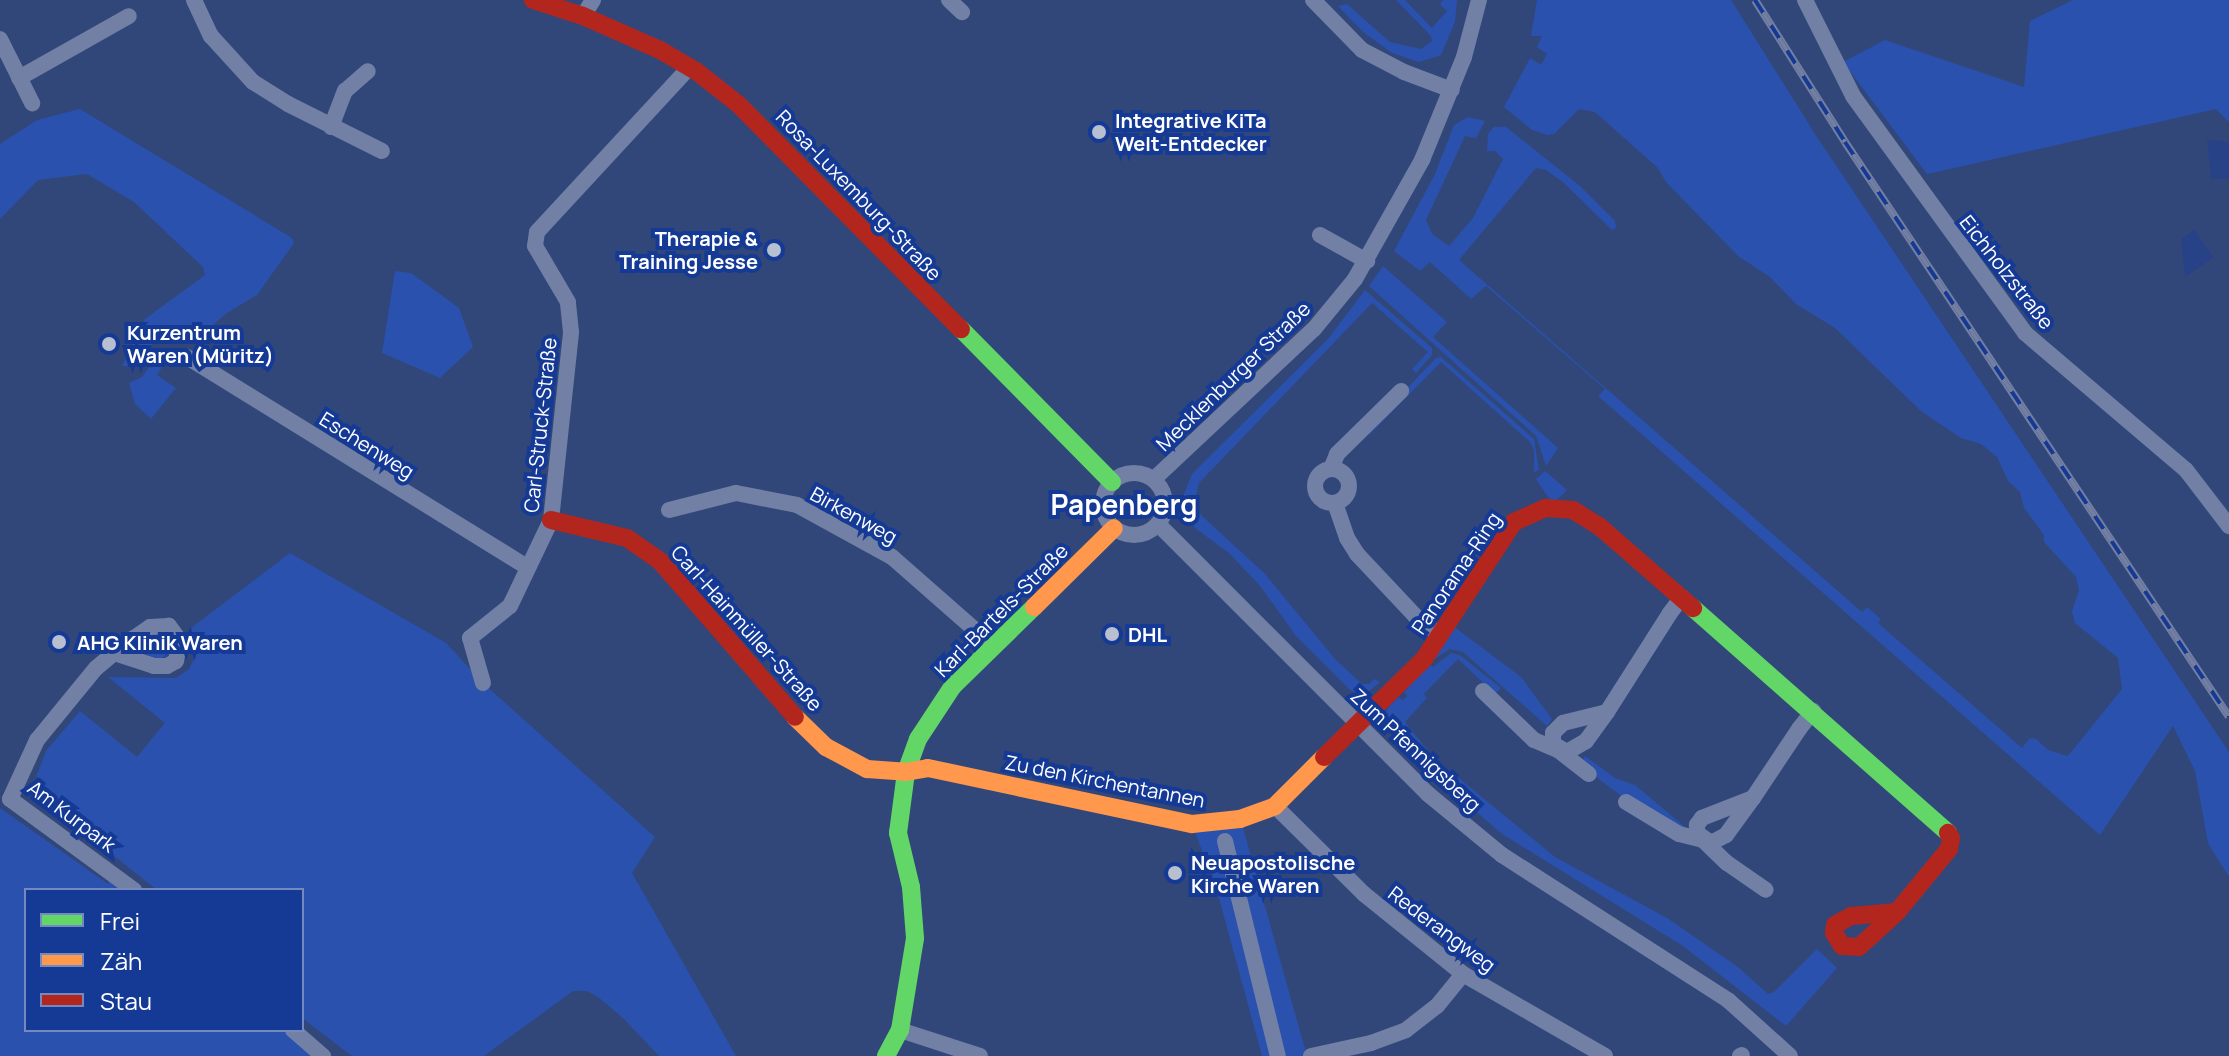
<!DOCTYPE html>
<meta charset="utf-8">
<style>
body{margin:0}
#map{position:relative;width:2229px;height:1056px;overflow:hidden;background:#324779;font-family:Manrope,sans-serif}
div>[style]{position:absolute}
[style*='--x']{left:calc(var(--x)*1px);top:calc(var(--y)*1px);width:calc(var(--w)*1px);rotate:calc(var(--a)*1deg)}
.green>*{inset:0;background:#2951ad}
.water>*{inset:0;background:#284287}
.street>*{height:16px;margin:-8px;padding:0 8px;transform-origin:8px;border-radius:8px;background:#7180a4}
.street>.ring{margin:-8px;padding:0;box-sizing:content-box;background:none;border:16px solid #7180a4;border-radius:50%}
.fast>*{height:18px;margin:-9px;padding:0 9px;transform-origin:9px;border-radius:9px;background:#63d668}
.slow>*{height:18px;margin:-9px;padding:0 9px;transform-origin:9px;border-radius:9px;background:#ff974d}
.jam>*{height:18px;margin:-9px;padding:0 9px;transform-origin:9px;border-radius:9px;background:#b3261e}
.rail>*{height:8px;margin-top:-4px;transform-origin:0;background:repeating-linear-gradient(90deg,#153a96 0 15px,#727fa3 0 30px);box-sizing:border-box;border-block:2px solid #727fa3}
.dots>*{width:22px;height:22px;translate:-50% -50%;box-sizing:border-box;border:4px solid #153a96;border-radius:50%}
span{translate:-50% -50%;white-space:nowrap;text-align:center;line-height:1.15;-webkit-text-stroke:8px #153a96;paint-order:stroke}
.poi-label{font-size:20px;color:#fff;font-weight:700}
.left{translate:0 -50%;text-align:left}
.right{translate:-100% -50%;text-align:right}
.street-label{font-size:20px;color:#fff}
.district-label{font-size:28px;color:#fff;font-weight:700}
.legend{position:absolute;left:24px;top:888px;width:280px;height:144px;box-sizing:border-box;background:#153a96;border:2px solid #7389c0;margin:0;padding:10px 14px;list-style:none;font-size:24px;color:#fff}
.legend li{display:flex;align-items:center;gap:16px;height:40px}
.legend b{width:40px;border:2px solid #7389c0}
</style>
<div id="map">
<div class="green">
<i style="clip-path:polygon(1396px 0,1405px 0,1432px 28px,1447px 11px,1440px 4px,1443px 0,1457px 0,1455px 22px,1441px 55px,1419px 62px,1392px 53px,1363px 32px,1338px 6px,1347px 4px,1390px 42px,1421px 49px,1432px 41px,1431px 36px)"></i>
<i style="clip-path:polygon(1537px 0,1731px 0,1817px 137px,2229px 752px,2229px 877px,2208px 843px,2195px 771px,2173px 726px,2100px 835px,1598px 396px,1605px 389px,1486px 286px,1471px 299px,1430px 262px,1420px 271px,1394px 251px,1435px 174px,1454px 125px,1468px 117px,1485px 121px,1476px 138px,1465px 136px,1426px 220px,1432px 234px,1449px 246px,1473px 218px,1503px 159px,1495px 151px,1487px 151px,1488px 134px,1494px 127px,1506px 127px,1580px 186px,1615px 221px,1616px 228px,1612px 230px,1563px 182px,1546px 170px,1536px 168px,1459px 260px,1862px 612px,1867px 607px,1881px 619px,1878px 623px,2022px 748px,2030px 738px,2036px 739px,2048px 750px,2068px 756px,2122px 689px,2118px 658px,2075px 623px,2072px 611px,2079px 590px,2076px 577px,2044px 542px,2044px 535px,2024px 508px,2020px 492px,2008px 481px,1997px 457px,1981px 444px,1961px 438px,1921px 411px,1835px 328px,1796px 304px,1770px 277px,1738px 256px,1666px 182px,1658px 168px,1595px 112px,1579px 109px,1554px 134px,1547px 135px,1532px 130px,1504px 107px,1530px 58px,1541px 65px,1547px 54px,1537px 47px,1542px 36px,1531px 36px)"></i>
<i style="clip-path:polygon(2073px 0,2229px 0,2229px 122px,2216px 109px,1927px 174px,1843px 62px,1885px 40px,2024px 87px,2030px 21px)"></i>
<i style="clip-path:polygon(80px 109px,292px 238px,294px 243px,257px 295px,227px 313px,198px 338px,188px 333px,180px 341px,153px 343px,137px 366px,122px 366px,145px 319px,205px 275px,203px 267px,134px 202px,87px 174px,38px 180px,0 219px,0 144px,37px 120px)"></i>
<i style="clip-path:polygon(1383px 266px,1447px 322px,1433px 337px,1558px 448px,1546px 466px,1536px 436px,1369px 286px)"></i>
<i style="clip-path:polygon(395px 271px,411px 273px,459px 308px,473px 347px,440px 378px,382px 353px)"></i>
<i style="clip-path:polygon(1365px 290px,1432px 348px,1432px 355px,1416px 373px,1412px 369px,1428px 352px,1372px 303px,1199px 483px,1195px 501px,1201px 515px,1265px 574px,1335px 659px,1362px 684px,1369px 684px,1374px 679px,1380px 682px,1367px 693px,1359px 694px,1350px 690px,1296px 636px,1261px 587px,1229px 553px,1195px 528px,1184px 511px,1184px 494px,1192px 474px,1328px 339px)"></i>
<i style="clip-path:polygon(170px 354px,157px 375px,176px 388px,151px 419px,135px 404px,129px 383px,142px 377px,155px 359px)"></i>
<i style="clip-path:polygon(1441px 357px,1534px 439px,1539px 470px,1534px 472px,1534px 450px,1530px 442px,1441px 362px,1369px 435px,1366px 432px,1436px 358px)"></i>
<i style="clip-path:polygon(1545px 471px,1567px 490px,1556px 501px,1550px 500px,1536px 479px)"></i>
<i style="clip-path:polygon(290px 553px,446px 643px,483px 683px,655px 837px,632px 873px,736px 1056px,659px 1056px,623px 1018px,598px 997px,587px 991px,573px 991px,484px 1056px,352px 1056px,302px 1018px,302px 890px,157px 890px,89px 836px,36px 801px,36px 777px,46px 751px,80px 711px,137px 757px,165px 723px,108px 677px,176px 678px,189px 669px,197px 653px,191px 628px)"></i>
<i style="clip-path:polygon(1453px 626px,1521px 677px,1552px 719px,1547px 726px,1463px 652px,1450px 649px,1433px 660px)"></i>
<i style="clip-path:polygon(159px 633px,172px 641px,171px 654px,159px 659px,139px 652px,140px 645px)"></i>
<i style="clip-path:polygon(1451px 653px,1460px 655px,1501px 688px,1495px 694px,1458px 659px,1424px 694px,1427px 698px,1405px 722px,1433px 757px,1555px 857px,1667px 918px,1738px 967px,1768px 994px,1774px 992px,1817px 949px,1837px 968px,1786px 1026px,1683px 946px,1502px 834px,1426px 768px,1381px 722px,1387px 709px,1398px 697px,1403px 700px,1407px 696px,1404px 692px,1429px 664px,1433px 667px)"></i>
<i style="clip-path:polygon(1585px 756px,1615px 778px,1635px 785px,1685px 827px,1680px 829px,1627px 800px,1592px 774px,1582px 762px)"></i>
<i style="clip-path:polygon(0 808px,108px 884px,112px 871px,134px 890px,26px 890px,26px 1030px,293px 1030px,314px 1056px,0 1056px)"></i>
<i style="clip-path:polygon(1192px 824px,1243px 828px,1307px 1056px,1262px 1056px,1216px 887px)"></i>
</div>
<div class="water">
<i style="clip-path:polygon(2207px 139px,2229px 142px,2229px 179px,2211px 179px)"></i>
<i style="clip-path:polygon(2194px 230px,2214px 257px,2185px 277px,2181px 239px)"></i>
</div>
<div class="street">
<i style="--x:194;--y:0;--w:40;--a:65"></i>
<i style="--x:211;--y:36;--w:62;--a:47.6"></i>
<i style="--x:253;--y:82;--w:41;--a:32.2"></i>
<i style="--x:288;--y:104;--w:105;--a:26.6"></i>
<i style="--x:949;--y:0;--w:18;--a:43"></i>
<i style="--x:1313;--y:0;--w:70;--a:45.6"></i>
<i style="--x:1362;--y:50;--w:47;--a:27.6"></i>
<i style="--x:1404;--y:72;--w:51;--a:20.6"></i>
<i style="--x:1805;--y:0;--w:107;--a:63.4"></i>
<i style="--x:1853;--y:96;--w:293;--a:54"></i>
<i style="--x:2025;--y:333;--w:211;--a:40.4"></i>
<i style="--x:2186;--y:470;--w:71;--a:52.5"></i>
<i style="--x:583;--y:16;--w:19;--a:-58"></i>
<i style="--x:0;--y:39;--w:72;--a:63.4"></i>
<i style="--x:19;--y:78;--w:126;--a:-29.4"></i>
<i style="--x:331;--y:127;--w:39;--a:-69"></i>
<i style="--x:345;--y:91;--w:30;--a:-41"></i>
<i style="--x:1320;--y:235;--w:54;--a:29"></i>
<i style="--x:187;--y:357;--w:400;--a:31.7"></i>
<i style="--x:1331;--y:469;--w:16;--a:-68"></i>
<i style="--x:1337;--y:454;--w:90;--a:-44.5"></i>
<i class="ring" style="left:1315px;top:469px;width:18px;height:18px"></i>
<i class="ring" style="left:1103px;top:473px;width:46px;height:46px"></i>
<i style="--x:1154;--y:479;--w:219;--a:-43.2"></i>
<i style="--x:1314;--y:329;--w:65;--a:-50.6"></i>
<i style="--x:1355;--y:279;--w:137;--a:-60.6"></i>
<i style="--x:1422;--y:160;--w:111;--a:-67.8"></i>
<i style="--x:1464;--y:57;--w:59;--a:-75.3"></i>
<i style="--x:1335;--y:503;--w:37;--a:71"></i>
<i style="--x:1347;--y:538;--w:19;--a:58"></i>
<i style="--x:1357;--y:554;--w:91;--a:46.8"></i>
<i style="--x:1419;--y:620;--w:26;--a:36"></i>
<i style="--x:669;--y:510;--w:69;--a:-14.2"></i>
<i style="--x:736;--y:493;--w:62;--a:11.1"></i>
<i style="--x:797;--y:505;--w:108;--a:28.7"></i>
<i style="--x:892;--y:557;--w:133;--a:41.3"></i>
<i style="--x:1158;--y:524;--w:382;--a:45"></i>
<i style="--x:1428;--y:794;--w:96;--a:39.5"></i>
<i style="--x:1502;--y:855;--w:270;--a:32.7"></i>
<i style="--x:1729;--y:1001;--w:82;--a:42"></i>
<i style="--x:114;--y:653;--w:42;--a:18"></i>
<i style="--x:154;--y:666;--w:13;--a:0"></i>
<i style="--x:167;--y:666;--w:10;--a:-29"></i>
<i style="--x:176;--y:661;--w:20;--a:-79"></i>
<i style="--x:180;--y:641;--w:19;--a:-126"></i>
<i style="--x:169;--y:626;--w:19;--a:177"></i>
<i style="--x:150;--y:627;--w:19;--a:145"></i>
<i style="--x:134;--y:638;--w:25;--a:143"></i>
<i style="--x:114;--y:653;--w:23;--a:140"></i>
<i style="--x:96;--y:668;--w:93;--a:129.3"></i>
<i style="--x:37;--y:740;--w:65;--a:114.6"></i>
<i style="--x:10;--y:799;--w:154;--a:36.3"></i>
<i style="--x:483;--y:683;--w:47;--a:-106.1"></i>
<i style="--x:470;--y:638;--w:51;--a:-38.7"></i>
<i style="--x:510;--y:606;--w:95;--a:-64.5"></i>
<i style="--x:551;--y:520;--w:189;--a:-83.9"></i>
<i style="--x:571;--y:332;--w:30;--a:-96"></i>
<i style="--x:568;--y:302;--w:65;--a:-120.5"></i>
<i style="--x:535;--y:246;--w:14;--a:-82"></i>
<i style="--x:537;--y:232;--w:225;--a:-47.2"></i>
<i style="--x:1483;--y:691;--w:71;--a:43.9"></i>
<i style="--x:1534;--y:740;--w:26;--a:23"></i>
<i style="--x:1558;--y:750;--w:39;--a:38"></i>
<i style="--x:1607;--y:712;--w:45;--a:166"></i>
<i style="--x:1563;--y:723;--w:14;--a:135"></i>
<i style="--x:1553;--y:733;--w:11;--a:90"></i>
<i style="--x:1553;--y:744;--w:16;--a:30"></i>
<i style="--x:1567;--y:752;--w:22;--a:-30"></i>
<i style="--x:1586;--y:741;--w:36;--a:-54"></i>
<i style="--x:1607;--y:712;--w:117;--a:-57.5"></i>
<i style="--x:1670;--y:613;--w:20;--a:-53"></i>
<i style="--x:1753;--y:798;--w:55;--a:158.6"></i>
<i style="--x:1702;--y:818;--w:9;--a:126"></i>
<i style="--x:1697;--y:825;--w:8;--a:90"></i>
<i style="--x:1697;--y:833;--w:17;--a:36"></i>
<i style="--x:1711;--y:843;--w:17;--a:-28"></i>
<i style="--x:1726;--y:835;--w:46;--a:-53.9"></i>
<i style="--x:1753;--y:798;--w:83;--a:-56.3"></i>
<i style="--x:1799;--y:729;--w:23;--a:-52"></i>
<i style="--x:1626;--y:802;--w:62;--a:31.1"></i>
<i style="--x:1679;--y:834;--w:25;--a:14"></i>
<i style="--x:1703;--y:840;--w:33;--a:44"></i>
<i style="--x:1727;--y:863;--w:47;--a:34.7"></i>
<i style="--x:1275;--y:806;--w:125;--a:44.7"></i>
<i style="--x:1364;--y:894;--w:127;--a:38.9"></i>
<i style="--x:1463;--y:974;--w:164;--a:30"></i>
<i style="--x:1225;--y:841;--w:221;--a:76.2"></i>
<i style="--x:293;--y:1030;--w:40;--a:41"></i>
<i style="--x:900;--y:1030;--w:84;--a:18"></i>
<i style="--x:1311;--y:1056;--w:61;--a:-12.2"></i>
<i style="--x:1371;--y:1043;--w:37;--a:-20"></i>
<i style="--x:1406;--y:1030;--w:39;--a:-38"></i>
<i style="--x:1437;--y:1006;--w:41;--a:-50.9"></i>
<i style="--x:1740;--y:1056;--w:2;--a:-27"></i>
</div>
<div class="fast">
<i style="--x:961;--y:329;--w:215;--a:45.4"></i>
<i style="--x:1693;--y:608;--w:340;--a:41.4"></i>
<i style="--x:886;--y:1056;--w:30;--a:-62"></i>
<i style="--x:900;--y:1030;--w:93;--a:-80.7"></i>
<i style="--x:915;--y:938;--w:51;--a:-94.5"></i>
<i style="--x:911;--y:887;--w:56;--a:-103.5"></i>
<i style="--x:898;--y:833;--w:62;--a:-82.5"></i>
<i style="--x:906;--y:772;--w:35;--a:-70"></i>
<i style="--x:918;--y:739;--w:64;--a:-56.6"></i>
<i style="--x:953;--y:686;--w:113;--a:-44.3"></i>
</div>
<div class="slow">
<i style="--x:1034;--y:607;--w:112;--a:-44.6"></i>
<i style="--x:795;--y:717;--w:43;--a:44.1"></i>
<i style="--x:826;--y:747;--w:47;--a:28.2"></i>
<i style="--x:867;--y:769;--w:39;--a:4"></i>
<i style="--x:906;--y:772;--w:22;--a:-10"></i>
<i style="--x:928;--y:768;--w:270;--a:12"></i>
<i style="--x:1192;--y:824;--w:48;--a:-5.9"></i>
<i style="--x:1240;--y:819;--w:37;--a:-20"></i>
<i style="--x:1275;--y:806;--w:69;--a:-45"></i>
</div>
<div class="jam">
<i style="--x:533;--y:0;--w:52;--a:17.7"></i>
<i style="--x:583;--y:16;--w:84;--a:23.8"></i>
<i style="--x:660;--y:50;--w:42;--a:30.3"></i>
<i style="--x:696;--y:71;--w:53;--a:38.2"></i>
<i style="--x:738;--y:104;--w:317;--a:45.3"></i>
<i style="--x:551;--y:520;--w:78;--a:13.3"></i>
<i style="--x:627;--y:538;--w:40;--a:34.9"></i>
<i style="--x:660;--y:561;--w:206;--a:49.1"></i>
<i style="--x:1324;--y:757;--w:140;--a:-44.4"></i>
<i style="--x:1424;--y:659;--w:164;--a:-56.7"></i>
<i style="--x:1514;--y:522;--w:35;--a:-24"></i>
<i style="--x:1546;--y:508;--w:27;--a:4"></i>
<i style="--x:1573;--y:510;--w:31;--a:32"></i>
<i style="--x:1599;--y:526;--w:125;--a:41.1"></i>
<i style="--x:1897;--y:912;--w:46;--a:175"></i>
<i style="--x:1851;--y:916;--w:18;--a:151"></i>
<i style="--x:1835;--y:925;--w:8;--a:97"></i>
<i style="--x:1834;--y:933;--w:15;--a:58"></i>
<i style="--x:1842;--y:946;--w:17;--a:3"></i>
<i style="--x:1859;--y:947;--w:52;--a:-42.6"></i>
<i style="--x:1897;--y:912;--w:82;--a:-50.5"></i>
<i style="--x:1949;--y:849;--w:11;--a:-80"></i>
<i style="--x:1951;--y:838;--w:6;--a:-121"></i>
</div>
<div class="rail">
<i style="--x:1755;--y:0;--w:168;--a:57.6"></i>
<i style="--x:1845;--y:142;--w:691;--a:56.26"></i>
</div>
<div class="dots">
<i style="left:1099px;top:132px;background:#b7bfd0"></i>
<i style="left:774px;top:250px;background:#b7bfd0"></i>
<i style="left:109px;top:344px;background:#b7bfd0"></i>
<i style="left:1112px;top:634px;background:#b7bfd0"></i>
<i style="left:59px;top:642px;background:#b7bfd0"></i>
<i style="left:1175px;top:873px;background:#b7bfd0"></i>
</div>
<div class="poi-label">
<span class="left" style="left:1115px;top:132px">Integrative KiTa<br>Welt-Entdecker</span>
<span class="right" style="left:758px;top:250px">Therapie &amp;<br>Training Jesse</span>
<span class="left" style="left:127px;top:344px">Kurzentrum<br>Waren (Müritz)</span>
<span class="left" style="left:1128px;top:634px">DHL</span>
<span class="left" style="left:77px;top:642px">AHG Klinik Waren</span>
<span class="left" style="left:1191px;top:874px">Neuapostolische<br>Kirche Waren</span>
</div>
<div class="street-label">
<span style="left:859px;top:195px;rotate:46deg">Rosa-Luxemburg-Straße</span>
<span style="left:2007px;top:272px;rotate:52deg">Eichholzstraße</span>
<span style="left:1233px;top:376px;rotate:-44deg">Mecklenburger Straße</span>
<span style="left:540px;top:425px;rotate:-84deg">Carl-Struck-Straße</span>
<span style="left:367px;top:445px;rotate:32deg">Eschenweg</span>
<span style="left:854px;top:515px;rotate:29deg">Birkenweg</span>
<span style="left:1456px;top:573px;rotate:-56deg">Panorama-Ring</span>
<span style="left:1001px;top:610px;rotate:-45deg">Karl-Bartels-Straße</span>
<span style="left:747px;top:628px;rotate:48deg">Carl-Hainmüller-Straße</span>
<span style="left:1416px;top:750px;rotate:43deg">Zum Pfennigsberg</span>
<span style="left:1105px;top:781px;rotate:11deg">Zu den Kirchentannen</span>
<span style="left:72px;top:816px;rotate:37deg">Am Kurpark</span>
<span style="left:1442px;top:929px;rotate:37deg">Rederangweg</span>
</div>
<div class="district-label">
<span style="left:1124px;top:504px">Papenberg</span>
</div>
<ul class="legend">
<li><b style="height:10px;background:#63d668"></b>Frei</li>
<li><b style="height:10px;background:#ff974d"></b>Zäh</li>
<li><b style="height:10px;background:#b3261e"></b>Stau</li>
</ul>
</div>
